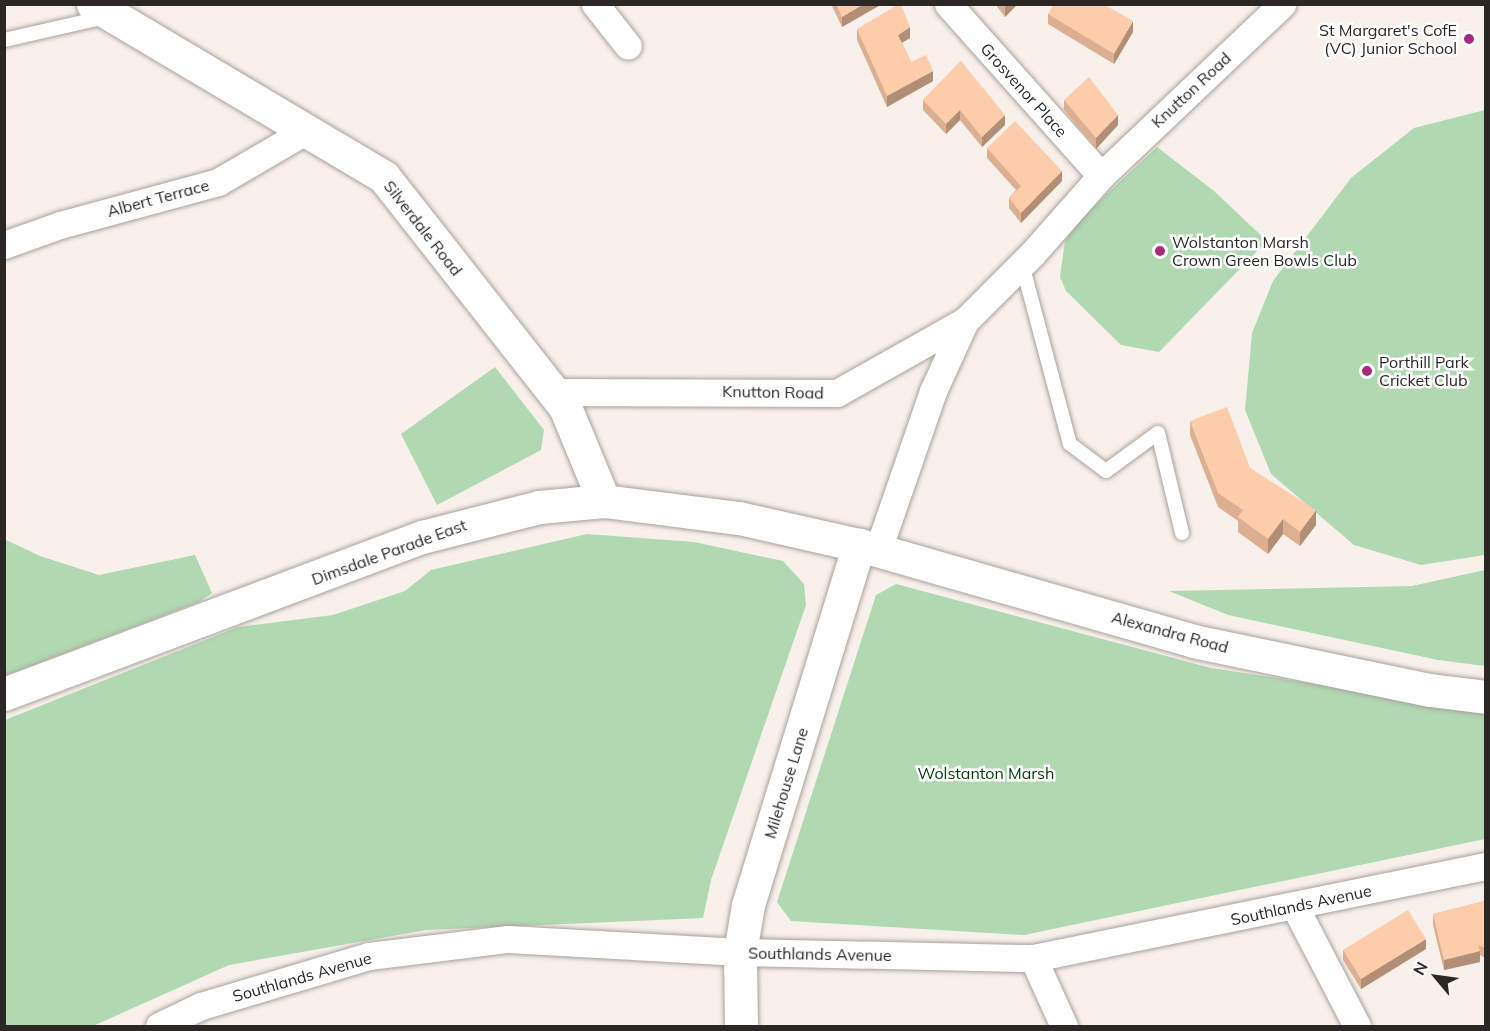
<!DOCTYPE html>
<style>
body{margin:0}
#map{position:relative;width:1490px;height:1031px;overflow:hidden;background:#f8f0ea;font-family:Mulish,sans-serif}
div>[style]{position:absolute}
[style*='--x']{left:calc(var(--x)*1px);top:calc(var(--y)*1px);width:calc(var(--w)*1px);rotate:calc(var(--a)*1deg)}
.green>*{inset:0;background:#b0d8b1}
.roads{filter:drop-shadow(0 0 2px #a9a19c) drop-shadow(0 0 2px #a9a19c)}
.lane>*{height:14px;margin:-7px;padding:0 7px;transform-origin:7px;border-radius:7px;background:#fff}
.street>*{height:27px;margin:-13.5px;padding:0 13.5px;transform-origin:13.5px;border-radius:13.5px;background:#fff}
.secondary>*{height:33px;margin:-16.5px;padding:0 16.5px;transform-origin:16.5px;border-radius:16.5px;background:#fff}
.wall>*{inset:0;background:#daaf92}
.shaded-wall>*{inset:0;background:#b18f77}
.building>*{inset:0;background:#fdccaa}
.dots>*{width:16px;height:16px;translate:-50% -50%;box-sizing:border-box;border:3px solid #fff;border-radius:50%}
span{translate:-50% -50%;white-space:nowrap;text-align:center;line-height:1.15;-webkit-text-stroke:5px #fff;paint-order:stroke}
.poi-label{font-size:16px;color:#2a2725}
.right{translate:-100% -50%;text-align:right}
.left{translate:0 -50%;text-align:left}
.street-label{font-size:16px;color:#2a2725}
.park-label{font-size:16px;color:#013b0a}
.frame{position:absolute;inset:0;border:6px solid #2a2725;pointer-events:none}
.north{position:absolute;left:1406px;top:947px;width:60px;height:60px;-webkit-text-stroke:4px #fff;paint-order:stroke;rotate:299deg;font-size:16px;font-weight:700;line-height:24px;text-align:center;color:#2a2725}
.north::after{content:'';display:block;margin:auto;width:21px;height:27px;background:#2a2725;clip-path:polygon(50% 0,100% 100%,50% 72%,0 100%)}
</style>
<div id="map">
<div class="green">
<i style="clip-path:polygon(1485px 110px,1485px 555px,1421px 565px,1354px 545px,1271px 474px,1245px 410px,1252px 333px,1273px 281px,1351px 178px,1414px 128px)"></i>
<i style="clip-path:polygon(1157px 147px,1214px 191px,1267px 241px,1159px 352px,1121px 345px,1066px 291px,1060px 277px,1065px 241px,1081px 218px)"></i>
<i style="clip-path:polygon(495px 367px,544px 430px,541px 450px,437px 505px,401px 434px)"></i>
<i style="clip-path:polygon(587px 534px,694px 542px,783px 561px,804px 584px,806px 605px,711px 880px,703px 918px,426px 930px,229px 965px,93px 1026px,5px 1026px,5px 720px,238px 627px,333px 615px,405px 591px,431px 570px)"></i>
<i style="clip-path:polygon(4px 539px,40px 556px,99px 575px,195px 555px,212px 593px,199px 602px,5px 676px)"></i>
<i style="clip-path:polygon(1485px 570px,1485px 666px,1438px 660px,1228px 615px,1169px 591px,1412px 586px)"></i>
<i style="clip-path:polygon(896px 584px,1211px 668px,1485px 710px,1485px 839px,1024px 935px,791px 921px,777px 902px,876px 595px)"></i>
</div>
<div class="roads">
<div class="lane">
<i style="--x:4;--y:40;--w:104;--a:-12.8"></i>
<i style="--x:1022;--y:264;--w:186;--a:75.1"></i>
<i style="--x:1070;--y:444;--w:45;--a:36.9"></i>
<i style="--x:1106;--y:471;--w:64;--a:-36.2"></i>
<i style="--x:1158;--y:433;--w:103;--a:76.5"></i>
</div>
<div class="street">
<i style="--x:595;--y:4;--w:53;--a:51.8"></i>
<i style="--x:948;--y:4;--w:230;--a:48.3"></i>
<i style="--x:4;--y:245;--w:59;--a:-19.7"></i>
<i style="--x:60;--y:225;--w:164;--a:-15.2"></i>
<i style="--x:218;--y:182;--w:99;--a:-30.2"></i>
<i style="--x:553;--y:392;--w:284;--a:0.2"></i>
<i style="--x:837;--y:393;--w:147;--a:-29.4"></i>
<i style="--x:965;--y:321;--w:96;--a:-45"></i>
<i style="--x:1033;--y:253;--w:103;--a:-48.6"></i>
<i style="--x:1101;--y:176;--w:250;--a:-43.5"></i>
<i style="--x:878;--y:550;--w:168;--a:-70.9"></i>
<i style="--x:933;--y:391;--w:77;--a:-65.4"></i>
<i style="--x:1295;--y:907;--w:134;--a:62.5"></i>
<i style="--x:1033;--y:958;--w:75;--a:65.5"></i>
<i style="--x:159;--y:1026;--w:47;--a:-25.5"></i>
<i style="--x:201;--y:1006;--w:175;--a:-16.6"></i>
<i style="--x:369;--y:956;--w:140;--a:-7"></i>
<i style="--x:508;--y:939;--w:232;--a:3.2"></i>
<i style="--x:740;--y:952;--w:293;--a:1.2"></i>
<i style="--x:1033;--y:958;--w:462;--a:-11.5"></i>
</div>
<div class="secondary">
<i style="--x:93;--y:4;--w:339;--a:30.7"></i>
<i style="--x:384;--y:177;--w:293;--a:51.8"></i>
<i style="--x:565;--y:407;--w:102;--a:67.5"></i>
<i style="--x:4;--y:694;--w:447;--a:-20.6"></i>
<i style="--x:422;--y:537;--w:121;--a:-14.4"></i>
<i style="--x:539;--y:507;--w:65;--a:-5.3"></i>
<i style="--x:604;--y:501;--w:136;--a:7.2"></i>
<i style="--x:739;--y:518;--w:123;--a:12.7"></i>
<i style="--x:859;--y:545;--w:348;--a:16"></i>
<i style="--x:1193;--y:641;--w:242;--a:11.7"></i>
<i style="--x:1430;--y:690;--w:56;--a:7.1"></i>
<i style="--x:741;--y:1026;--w:74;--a:-90.8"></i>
<i style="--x:740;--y:952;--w:48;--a:-80.3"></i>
<i style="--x:748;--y:905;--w:377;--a:-72.9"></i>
</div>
</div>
<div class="wall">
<i style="clip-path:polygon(831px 4px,882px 4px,842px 27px)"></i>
<i style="clip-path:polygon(995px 4px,1018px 4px,1005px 17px)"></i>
<i style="clip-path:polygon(1048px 14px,1133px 32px,1114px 64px,1048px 24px)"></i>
<i style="clip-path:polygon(857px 29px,910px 38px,902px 43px,911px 62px,933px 81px,887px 107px,857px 40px)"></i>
<i style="clip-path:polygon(961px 61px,1005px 125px,982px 147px,960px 120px,946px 134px,923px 110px,923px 100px)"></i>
<i style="clip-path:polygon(1064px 100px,1118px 125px,1096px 149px,1064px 110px)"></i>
<i style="clip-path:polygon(987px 148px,1062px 181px,1021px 223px,1009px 208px,1009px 198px,1016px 190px,987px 158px)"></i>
<i style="clip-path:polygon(1190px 421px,1250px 468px,1316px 525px,1300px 546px,1283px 534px,1268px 554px,1238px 532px,1238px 521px,1218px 507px,1190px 435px)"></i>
<i style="clip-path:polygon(1485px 901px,1485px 958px,1480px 955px,1480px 962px,1444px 970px,1433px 925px,1433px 914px)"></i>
<i style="clip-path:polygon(1426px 949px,1361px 989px,1343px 960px,1343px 950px)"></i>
</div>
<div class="shaded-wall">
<i style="clip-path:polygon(864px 4px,882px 4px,842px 27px,842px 17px)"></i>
<i style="clip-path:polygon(1008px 4px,1018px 4px,1005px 17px,1005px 7px)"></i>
<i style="clip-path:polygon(1133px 21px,1133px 32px,1114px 64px,1114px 54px)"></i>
<i style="clip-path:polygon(910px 27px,910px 38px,898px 45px,898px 35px)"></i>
<i style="clip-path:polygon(933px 71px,933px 81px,887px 107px,887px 96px)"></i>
<i style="clip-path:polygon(960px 110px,960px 120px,946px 134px,946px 124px)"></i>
<i style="clip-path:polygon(1005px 115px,1005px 125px,982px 147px,982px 137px)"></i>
<i style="clip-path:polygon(1118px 115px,1118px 125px,1096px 149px,1096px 138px)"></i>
<i style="clip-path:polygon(1062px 171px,1062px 181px,1021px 223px,1021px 213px)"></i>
<i style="clip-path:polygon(1316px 510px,1316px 525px,1300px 546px,1300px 532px)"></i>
<i style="clip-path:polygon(1283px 519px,1283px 534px,1268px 554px,1268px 539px)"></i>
<i style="clip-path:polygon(1426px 939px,1426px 949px,1361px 989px,1361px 979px)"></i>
<i style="clip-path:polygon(1480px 951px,1480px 962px,1444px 970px,1444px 960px)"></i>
</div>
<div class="building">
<i style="clip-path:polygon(836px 4px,864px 4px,842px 17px)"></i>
<i style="clip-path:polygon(899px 4px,901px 4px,910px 27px,898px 35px,911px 62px,926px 55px,933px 71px,887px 96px,857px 29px)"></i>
<i style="clip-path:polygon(1054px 4px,1103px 4px,1133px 21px,1114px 54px,1048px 14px)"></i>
<i style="clip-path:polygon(961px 61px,1005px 115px,982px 137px,960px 110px,946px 124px,923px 100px)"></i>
<i style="clip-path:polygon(1089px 77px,1118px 115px,1096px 138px,1064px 100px)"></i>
<i style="clip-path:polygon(1015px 121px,1062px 171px,1021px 213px,1009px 198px,1021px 186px,987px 148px)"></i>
<i style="clip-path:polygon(1227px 407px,1250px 468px,1316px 510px,1300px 532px,1283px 519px,1268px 539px,1238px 517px,1243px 510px,1218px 493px,1190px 421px)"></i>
<i style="clip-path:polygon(1485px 901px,1485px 948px,1478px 945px,1480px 951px,1444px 960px,1433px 914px)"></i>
<i style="clip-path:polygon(1408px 910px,1426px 939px,1361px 979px,1343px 950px)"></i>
</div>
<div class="dots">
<i style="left:1469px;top:39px;background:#a72a7c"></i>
<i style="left:1160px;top:251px;background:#a72a7c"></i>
<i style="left:1367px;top:371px;background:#a72a7c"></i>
</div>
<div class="poi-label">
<span class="right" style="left:1457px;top:39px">St Margaret's CofE<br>(VC) Junior School</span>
<span class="left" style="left:1172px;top:251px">Wolstanton Marsh<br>Crown Green Bowls Club</span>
<span class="left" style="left:1379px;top:371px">Porthill Park<br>Cricket Club</span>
</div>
<div class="street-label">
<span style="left:1024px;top:90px;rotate:48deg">Grosvenor Place</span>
<span style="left:1191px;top:90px;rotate:-43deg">Knutton Road</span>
<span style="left:158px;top:198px;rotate:-15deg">Albert Terrace</span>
<span style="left:423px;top:228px;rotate:52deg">Silverdale Road</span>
<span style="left:773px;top:392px;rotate:1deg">Knutton Road</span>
<span style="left:389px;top:552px;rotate:-20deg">Dimsdale Parade East</span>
<span style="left:1170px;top:632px;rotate:15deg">Alexandra Road</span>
<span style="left:786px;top:783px;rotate:-73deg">Milehouse Lane</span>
<span style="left:1301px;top:905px;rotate:-12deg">Southlands Avenue</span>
<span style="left:820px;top:954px;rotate:1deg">Southlands Avenue</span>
<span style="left:302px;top:977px;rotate:-16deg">Southlands Avenue</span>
</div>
<div class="park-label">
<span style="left:986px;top:773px">Wolstanton Marsh</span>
</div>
<div class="frame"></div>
<div class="north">N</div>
</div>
